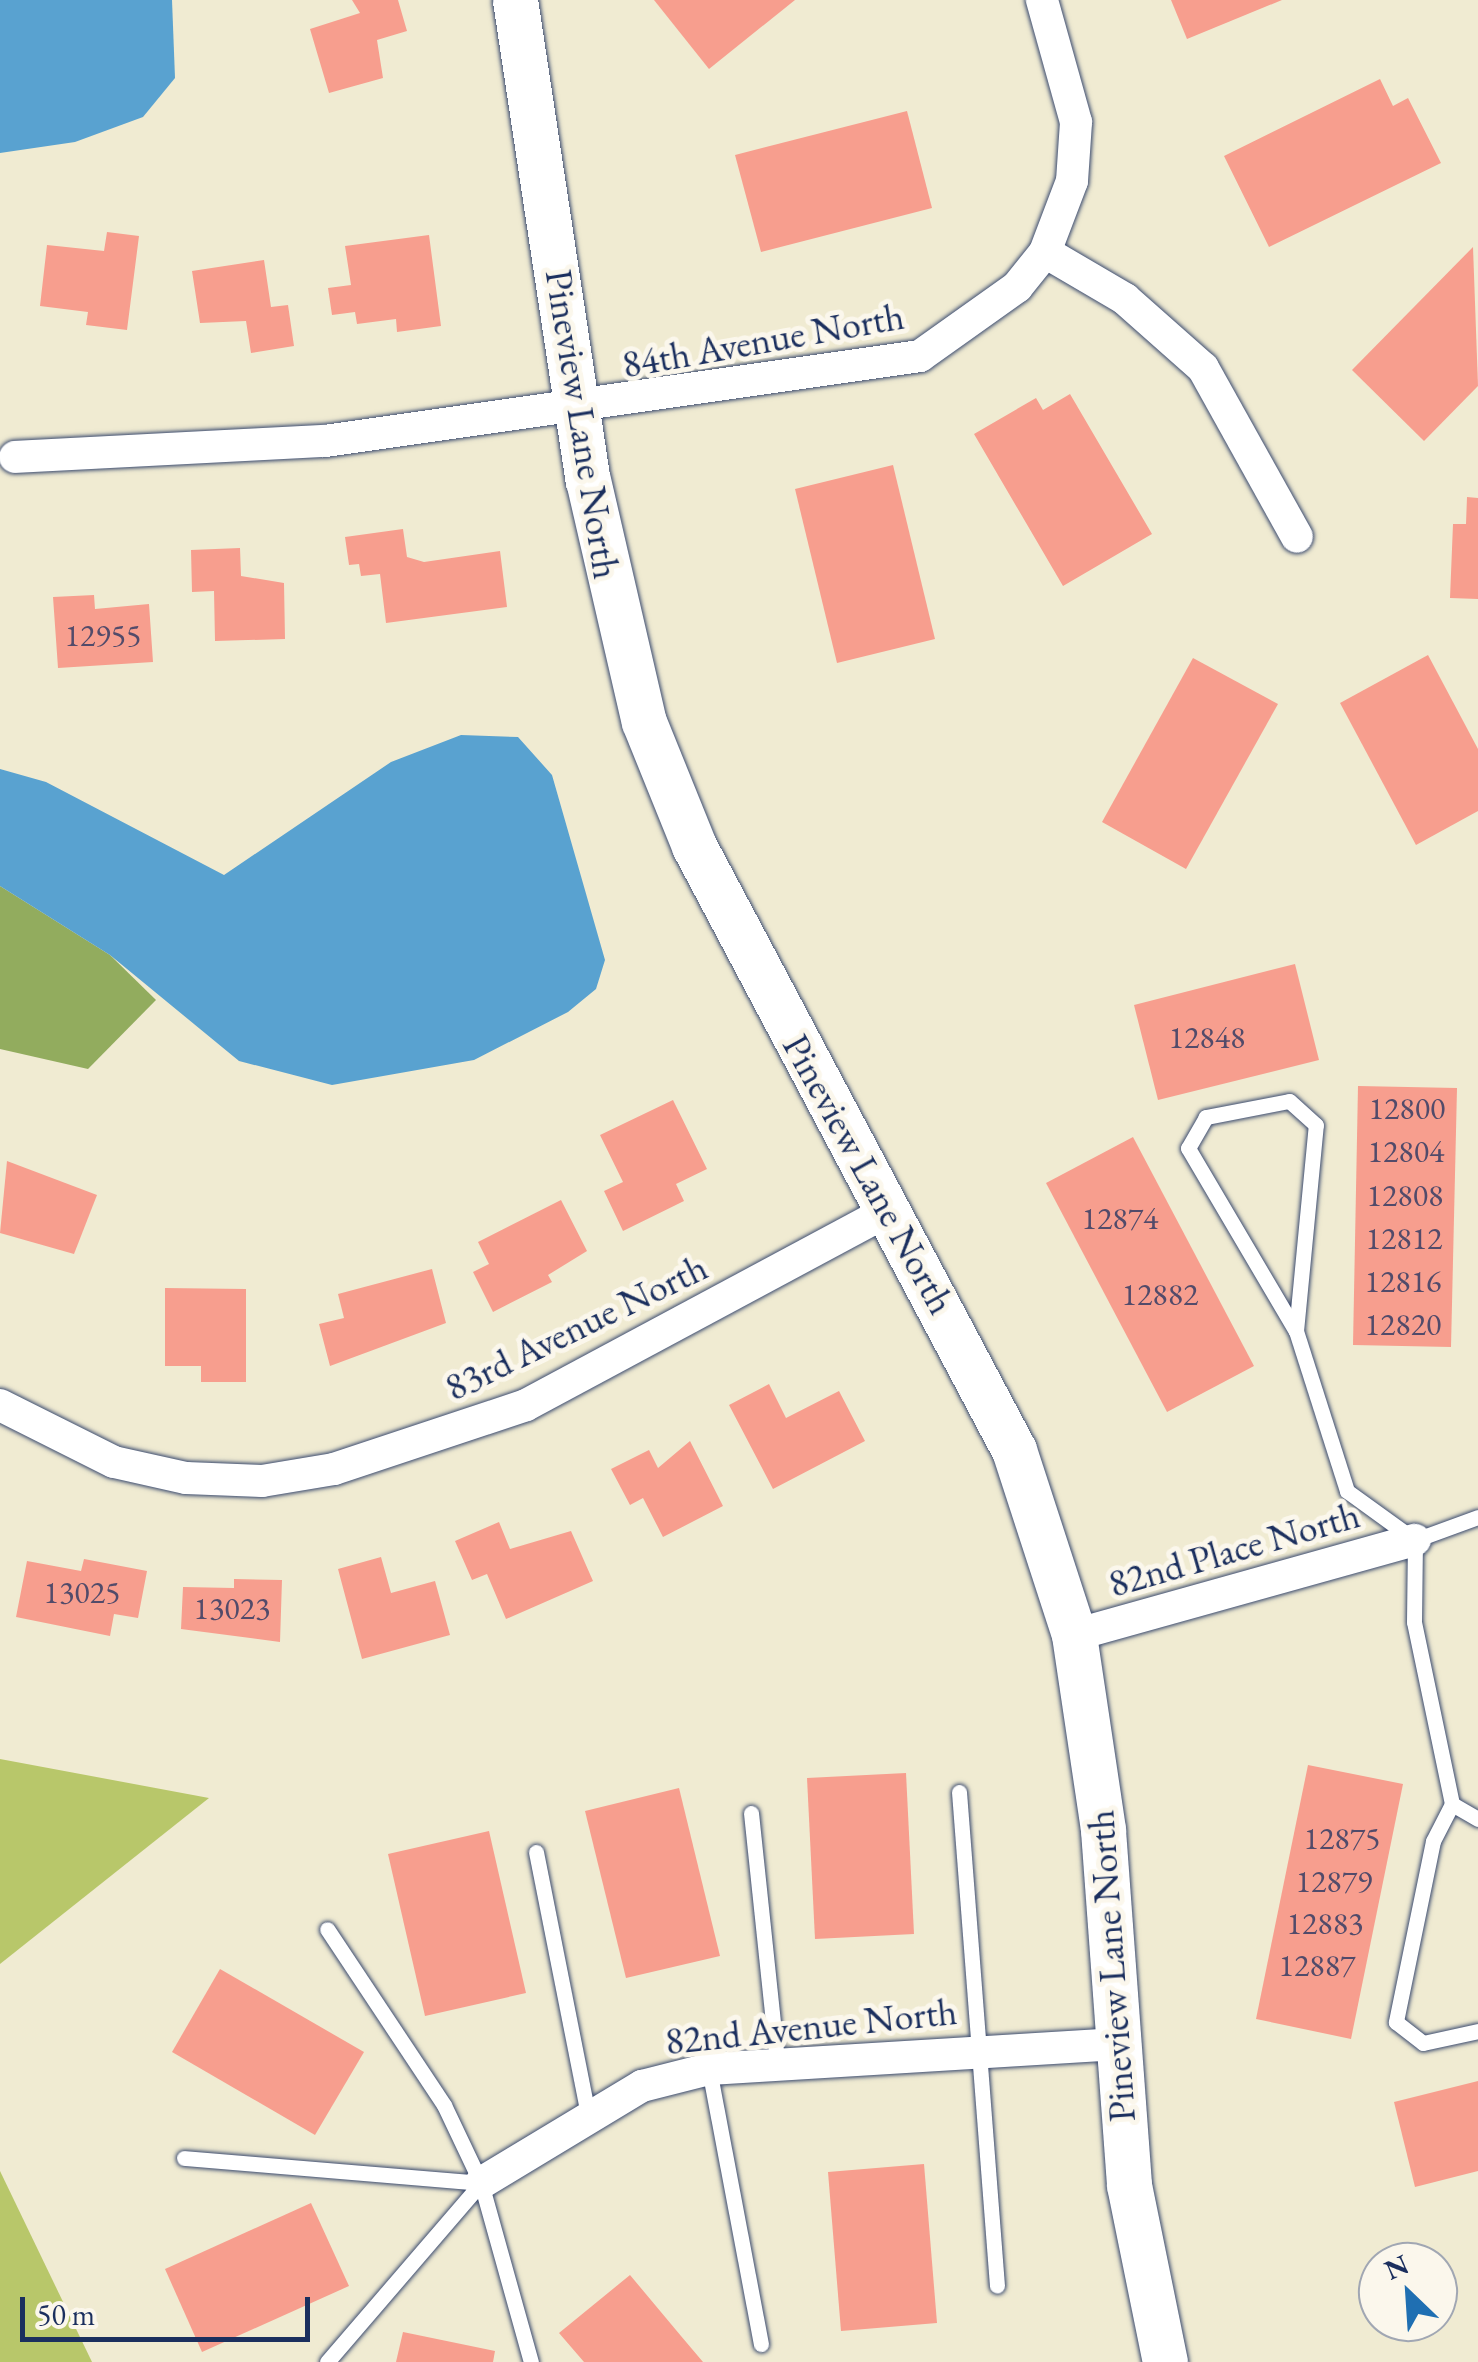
<!DOCTYPE html>
<style>
body{margin:0}
#map{position:relative;width:1478px;height:2362px;overflow:hidden;background:#f0ebd2;font-family:"EB Garamond",serif}
div>[style]{position:absolute}
[style*='--x']{left:calc(var(--x)*1px);top:calc(var(--y)*1px);width:calc(var(--w)*1px);rotate:calc(var(--a)*1deg)}
.green>*{inset:0;background:#b8c76a}
.forest>*{inset:0;background:#92ac5e}
.water>*{inset:0;background:#59a2d0}
.building>*{inset:0;background:#f79e8e}
.roads{filter:drop-shadow(0 0 2px #3b4b6f) drop-shadow(0 0 2px #3b4b6f)}
.lane>*{height:15px;margin:-7.5px;padding:0 7.5px;transform-origin:7.5px;border-radius:7.5px;background:#fff}
.street>*{height:32px;margin:-16px;padding:0 16px;transform-origin:16px;border-radius:16px;background:#fff}
.secondary>*{height:45px;margin:-22.5px;padding:0 22.5px;transform-origin:22.5px;border-radius:22.5px;background:#fff}
span{translate:-50% -50%;white-space:nowrap;text-align:center;line-height:1.15;-webkit-text-stroke:10px #fbf7ec;paint-order:stroke}
.number-label{font-size:32px;color:#524b6a}
.number-label span{-webkit-text-stroke-width:0}
.street-label{font-size:38px;color:#1b2f5e}
.north{position:absolute;left:1358px;top:2242px;width:100px;height:100px;box-sizing:border-box;background:#fbf7ec;border:2px solid #a1a7b3;border-radius:50%;rotate:335deg;font-size:28px;font-weight:700;line-height:40px;text-align:center;color:#1b2f5e}
.north::after{content:'';display:block;margin:auto;width:35px;height:45px;background:#1f6fb2;clip-path:polygon(50% 0,100% 100%,50% 72%,0 100%)}
.scale{position:absolute;left:20px;top:2297px;width:290px;height:45px;box-sizing:border-box;border:5px solid #1b2f5e;border-top:0;padding-left:12px;font-size:30px;line-height:35px;white-space:nowrap;color:#1b2f5e;-webkit-text-stroke:8px #fbf7ec;paint-order:stroke}
</style>
<div id="map">
<div class="green">
<i style="clip-path:polygon(0 1759px,209px 1798px,0 1964px)"></i>
<i style="clip-path:polygon(0 2171px,92px 2362px,0 2362px)"></i>
</div>
<div class="forest">
<i style="clip-path:polygon(0 886px,110px 955px,156px 1000px,88px 1069px,0 1049px)"></i>
</div>
<div class="water">
<i style="clip-path:polygon(0 0,172px 0,175px 78px,143px 117px,75px 142px,0 153px)"></i>
<i style="clip-path:polygon(461px 735px,518px 737px,552px 775px,605px 960px,596px 989px,568px 1012px,474px 1060px,332px 1085px,239px 1061px,110px 955px,0 886px,0 769px,46px 782px,224px 875px,391px 762px)"></i>
</div>
<div class="building">
<i style="clip-path:polygon(352px 0,398px 0,407px 31px,377px 40px,383px 78px,329px 93px,310px 29px,360px 13px)"></i>
<i style="clip-path:polygon(654px 0,795px 0,709px 69px)"></i>
<i style="clip-path:polygon(1171px 0,1282px 0,1187px 39px)"></i>
<i style="clip-path:polygon(1380px 79px,1393px 106px,1408px 98px,1441px 163px,1269px 247px,1224px 156px)"></i>
<i style="clip-path:polygon(907px 111px,932px 208px,761px 252px,735px 155px)"></i>
<i style="clip-path:polygon(107px 232px,139px 236px,127px 330px,86px 325px,88px 312px,40px 306px,47px 245px,104px 251px)"></i>
<i style="clip-path:polygon(429px 235px,441px 326px,397px 332px,396px 319px,357px 324px,355px 312px,332px 315px,328px 288px,351px 285px,345px 246px)"></i>
<i style="clip-path:polygon(1473px 247px,1478px 386px,1424px 441px,1352px 370px)"></i>
<i style="clip-path:polygon(264px 260px,271px 307px,288px 305px,294px 346px,251px 353px,246px 321px,200px 323px,192px 271px)"></i>
<i style="clip-path:polygon(1070px 394px,1152px 534px,1063px 586px,974px 434px,1036px 398px,1043px 410px)"></i>
<i style="clip-path:polygon(893px 465px,935px 639px,837px 663px,795px 489px)"></i>
<i style="clip-path:polygon(1467px 497px,1478px 498px,1478px 599px,1450px 598px,1453px 524px,1466px 524px)"></i>
<i style="clip-path:polygon(403px 529px,407px 557px,424px 562px,500px 551px,507px 607px,386px 623px,380px 574px,361px 576px,359px 564px,349px 565px,345px 537px)"></i>
<i style="clip-path:polygon(240px 548px,241px 576px,284px 583px,285px 639px,215px 641px,214px 591px,192px 592px,191px 550px)"></i>
<i style="clip-path:polygon(94px 595px,95px 609px,149px 604px,153px 662px,58px 668px,53px 597px)"></i>
<i style="clip-path:polygon(1428px 655px,1478px 749px,1478px 811px,1416px 845px,1340px 703px)"></i>
<i style="clip-path:polygon(1193px 658px,1278px 704px,1186px 869px,1102px 822px)"></i>
<i style="clip-path:polygon(1295px 964px,1319px 1060px,1158px 1100px,1134px 1005px)"></i>
<i style="clip-path:polygon(1358px 1086px,1457px 1088px,1451px 1347px,1353px 1345px)"></i>
<i style="clip-path:polygon(673px 1100px,707px 1169px,676px 1184px,684px 1201px,623px 1231px,604px 1191px,623px 1182px,600px 1135px)"></i>
<i style="clip-path:polygon(1133px 1137px,1254px 1366px,1167px 1412px,1046px 1183px)"></i>
<i style="clip-path:polygon(7px 1161px,97px 1195px,74px 1254px,0 1233px)"></i>
<i style="clip-path:polygon(561px 1200px,587px 1251px,548px 1275px,552px 1282px,493px 1312px,473px 1272px,489px 1264px,478px 1242px)"></i>
<i style="clip-path:polygon(432px 1269px,446px 1323px,330px 1366px,319px 1324px,344px 1318px,338px 1294px)"></i>
<i style="clip-path:polygon(165px 1288px,246px 1289px,246px 1382px,201px 1382px,201px 1366px,165px 1366px)"></i>
<i style="clip-path:polygon(769px 1384px,786px 1418px,839px 1391px,865px 1441px,773px 1489px,729px 1405px)"></i>
<i style="clip-path:polygon(690px 1441px,723px 1506px,663px 1537px,643px 1498px,630px 1505px,611px 1469px,649px 1450px,658px 1468px)"></i>
<i style="clip-path:polygon(499px 1522px,510px 1549px,571px 1531px,593px 1581px,506px 1619px,487px 1574px,472px 1580px,455px 1541px)"></i>
<i style="clip-path:polygon(381px 1557px,391px 1593px,435px 1581px,450px 1635px,362px 1659px,338px 1569px)"></i>
<i style="clip-path:polygon(84px 1559px,147px 1571px,138px 1618px,114px 1614px,110px 1636px,16px 1617px,27px 1561px,81px 1571px)"></i>
<i style="clip-path:polygon(234px 1579px,282px 1580px,280px 1642px,181px 1629px,183px 1587px,234px 1588px)"></i>
<i style="clip-path:polygon(1308px 1765px,1403px 1784px,1351px 2039px,1256px 2019px)"></i>
<i style="clip-path:polygon(906px 1773px,914px 1934px,815px 1939px,807px 1778px)"></i>
<i style="clip-path:polygon(679px 1788px,720px 1956px,626px 1978px,585px 1811px)"></i>
<i style="clip-path:polygon(489px 1831px,526px 1993px,425px 2016px,388px 1854px)"></i>
<i style="clip-path:polygon(220px 1969px,364px 2052px,315px 2135px,172px 2052px)"></i>
<i style="clip-path:polygon(1478px 2081px,1478px 2171px,1415px 2187px,1394px 2102px)"></i>
<i style="clip-path:polygon(924px 2164px,937px 2323px,841px 2331px,828px 2172px)"></i>
<i style="clip-path:polygon(311px 2203px,349px 2286px,202px 2352px,165px 2269px)"></i>
<i style="clip-path:polygon(630px 2275px,681px 2336px,703px 2362px,584px 2362px,559px 2333px)"></i>
<i style="clip-path:polygon(403px 2332px,495px 2351px,493px 2362px,396px 2362px)"></i>
</div>
<div class="roads">
<div class="lane">
<i style="--x:1296;--y:1331;--w:207;--a:-84.5"></i>
<i style="--x:1316;--y:1125;--w:36;--a:-138"></i>
<i style="--x:1289;--y:1101;--w:85;--a:169.1"></i>
<i style="--x:1206;--y:1117;--w:36;--a:120"></i>
<i style="--x:1188;--y:1148;--w:212;--a:59.5"></i>
<i style="--x:1296;--y:1331;--w:168;--a:72.3"></i>
<i style="--x:1347;--y:1491;--w:80;--a:35.9"></i>
<i style="--x:1415;--y:1540;--w:82;--a:90.7"></i>
<i style="--x:1414;--y:1622;--w:186;--a:78.2"></i>
<i style="--x:1452;--y:1804;--w:42;--a:117.2"></i>
<i style="--x:1433;--y:1841;--w:185;--a:101.6"></i>
<i style="--x:1396;--y:2022;--w:34;--a:38"></i>
<i style="--x:1423;--y:2043;--w:56;--a:-12.3"></i>
<i style="--x:1415;--y:1540;--w:67;--a:-20.1"></i>
<i style="--x:959;--y:1792;--w:495;--a:85.6"></i>
<i style="--x:1452;--y:1804;--w:30;--a:30"></i>
<i style="--x:751;--y:1813;--w:250;--a:84"></i>
<i style="--x:536;--y:1852;--w:267;--a:78.8"></i>
<i style="--x:709;--y:2069;--w:280;--a:79.3"></i>
<i style="--x:184;--y:2158;--w:298;--a:4.8"></i>
<i style="--x:481;--y:2183;--w:86;--a:-115.4"></i>
<i style="--x:444;--y:2105;--w:211;--a:-123.6"></i>
<i style="--x:327;--y:2362;--w:236;--a:-49.3"></i>
<i style="--x:481;--y:2183;--w:186;--a:74.4"></i>
</div>
<div class="street">
<i style="--x:1045;--y:252;--w:93;--a:30.4"></i>
<i style="--x:1125;--y:299;--w:104;--a:41.5"></i>
<i style="--x:1203;--y:368;--w:193;--a:60.9"></i>
<i style="--x:15;--y:457;--w:310;--a:-3"></i>
<i style="--x:325;--y:441;--w:601;--a:-8.13"></i>
<i style="--x:920;--y:356;--w:119;--a:-35.4"></i>
<i style="--x:1017;--y:287;--w:45;--a:-51.3"></i>
<i style="--x:1045;--y:252;--w:76;--a:-69.2"></i>
<i style="--x:1072;--y:181;--w:59;--a:-86.1"></i>
<i style="--x:1076;--y:122;--w:127;--a:-105.6"></i>
<i style="--x:0;--y:1405;--w:127;--a:26.6"></i>
<i style="--x:114;--y:1462;--w:74;--a:12.5"></i>
<i style="--x:186;--y:1478;--w:76;--a:2.3"></i>
<i style="--x:262;--y:1481;--w:73;--a:-9.5"></i>
<i style="--x:334;--y:1469;--w:202;--a:-18.4"></i>
<i style="--x:526;--y:1405;--w:412;--a:-28.2"></i>
<i style="--x:1074;--y:1635;--w:354;--a:-15.6"></i>
<i style="--x:481;--y:2183;--w:188;--a:-31.1"></i>
<i style="--x:642;--y:2086;--w:69;--a:-14.2"></i>
<i style="--x:709;--y:2069;--w:410;--a:-3.5"></i>
</div>
<div class="secondary">
<i style="--x:515;--y:0;--w:486;--a:81.4"></i>
<i style="--x:588;--y:480;--w:248;--a:77"></i>
<i style="--x:644;--y:722;--w:134;--a:68"></i>
<i style="--x:694;--y:846;--w:684;--a:62.09"></i>
<i style="--x:1014;--y:1450;--w:194;--a:72"></i>
<i style="--x:1074;--y:1635;--w:197;--a:81.5"></i>
<i style="--x:1103;--y:1830;--w:356;--a:85.8"></i>
<i style="--x:1129;--y:2185;--w:181;--a:78.5"></i>
</div>
</div>
<div class="number-label">
<span style="left:103px;top:635px">12955</span>
<span style="left:1207px;top:1037px">12848</span>
<span style="left:1407px;top:1108px">12800</span>
<span style="left:1406px;top:1151px">12804</span>
<span style="left:1405px;top:1195px">12808</span>
<span style="left:1120px;top:1218px">12874</span>
<span style="left:1404px;top:1238px">12812</span>
<span style="left:1403px;top:1281px">12816</span>
<span style="left:1160px;top:1294px">12882</span>
<span style="left:1403px;top:1324px">12820</span>
<span style="left:82px;top:1592px">13025</span>
<span style="left:232px;top:1608px">13023</span>
<span style="left:1342px;top:1838px">12875</span>
<span style="left:1334px;top:1881px">12879</span>
<span style="left:1325px;top:1923px">12883</span>
<span style="left:1317px;top:1965px">12887</span>
</div>
<div class="street-label">
<span style="left:763px;top:340px;rotate:-10deg">84th Avenue North</span>
<span style="left:583px;top:424px;rotate:81deg">Pineview Lane North</span>
<span style="left:869px;top:1174px;rotate:61deg">Pineview Lane North</span>
<span style="left:576px;top:1327px;rotate:-26deg">83rd Avenue North</span>
<span style="left:1234px;top:1549px;rotate:-16deg">82nd Place North</span>
<span style="left:1111px;top:1966px;rotate:-94deg">Pineview Lane North</span>
<span style="left:811px;top:2026px;rotate:-6deg">82nd Avenue North</span>
</div>
<div class="north">N</div>
<div class="scale">50 m</div>
</div>
